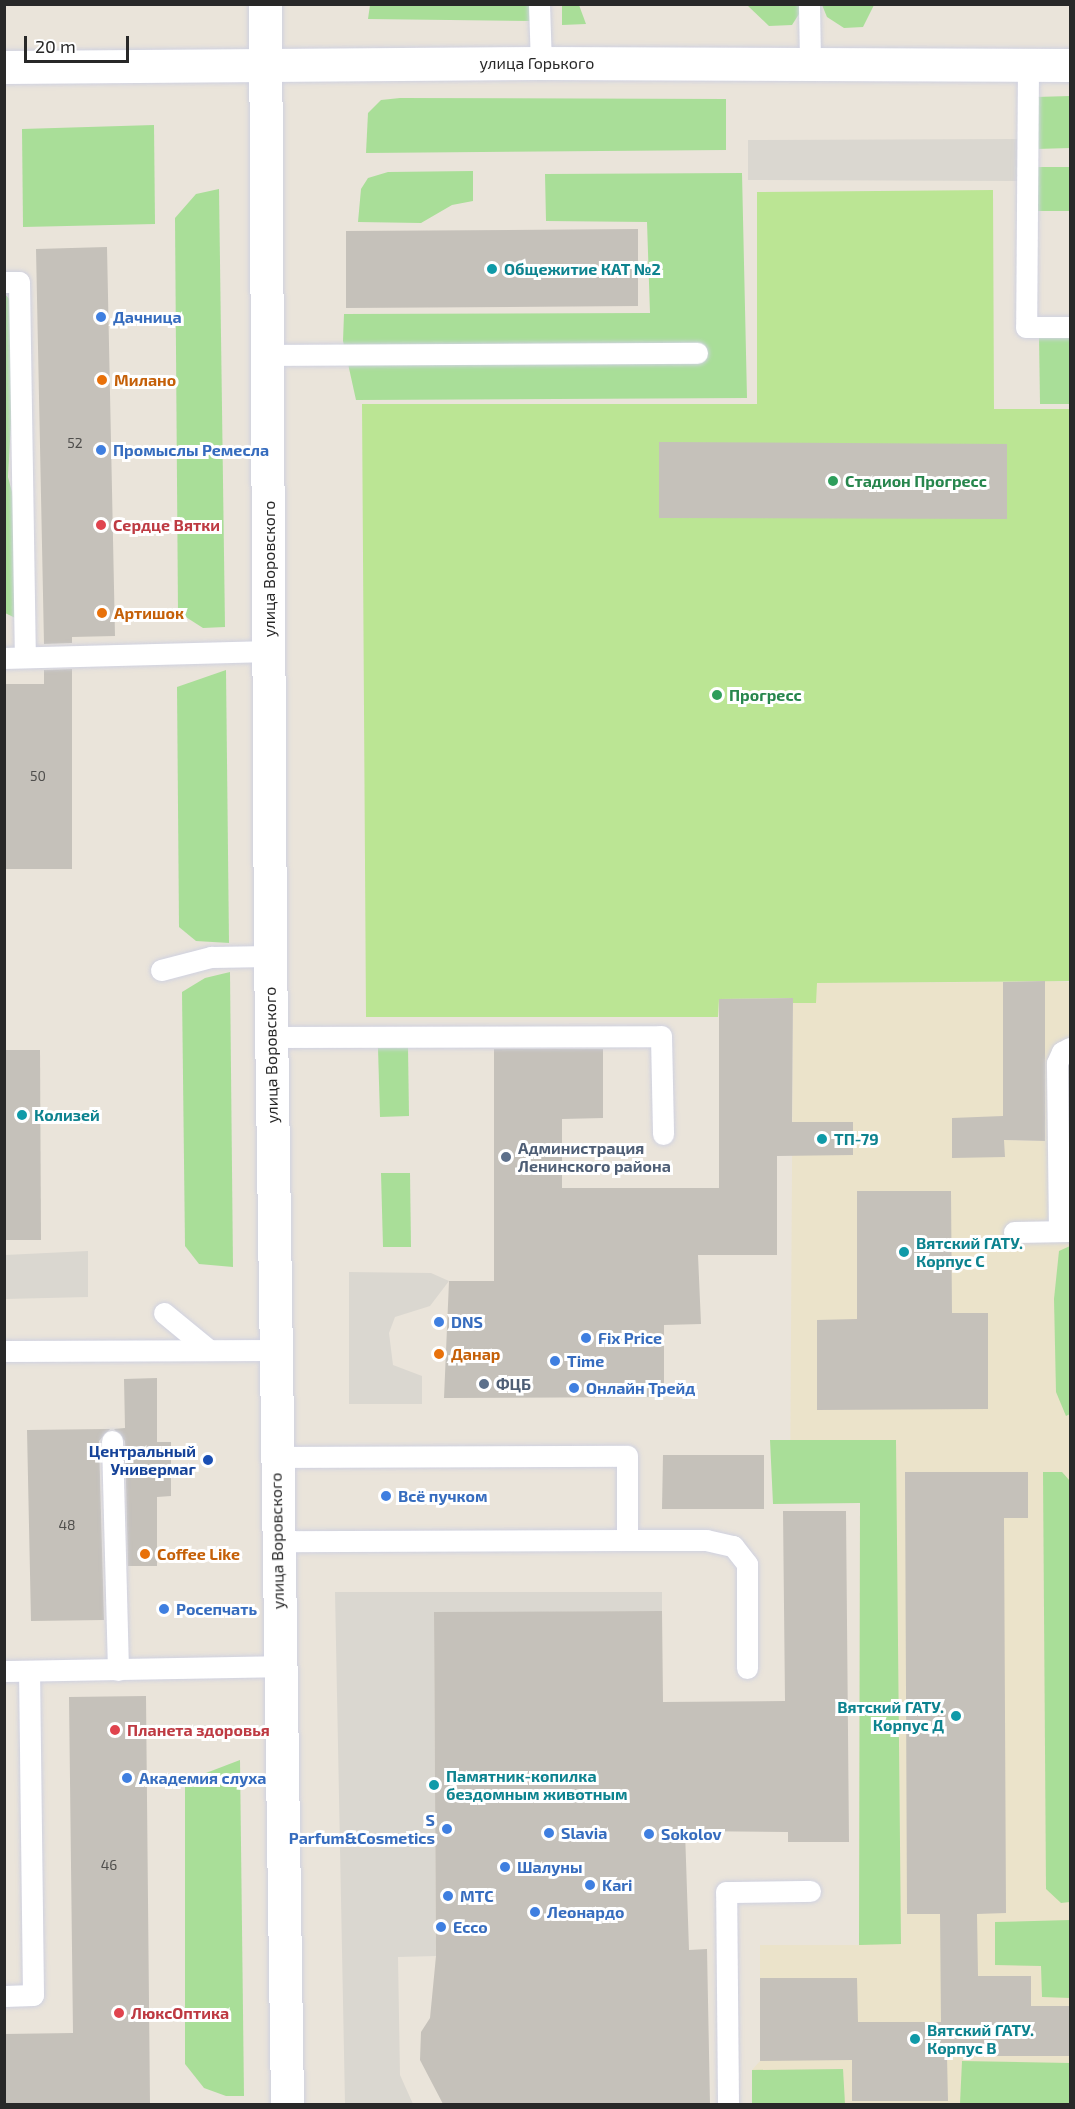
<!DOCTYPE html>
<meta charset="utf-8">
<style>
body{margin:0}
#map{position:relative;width:1075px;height:2109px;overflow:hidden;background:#eae4da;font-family:"Exo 2",sans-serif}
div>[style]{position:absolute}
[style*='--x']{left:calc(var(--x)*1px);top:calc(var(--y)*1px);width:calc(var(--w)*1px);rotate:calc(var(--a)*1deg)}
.education>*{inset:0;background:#ebe3ca}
.green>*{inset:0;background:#a9de98}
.pitch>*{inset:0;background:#bbe594}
.plaza>*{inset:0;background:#dad7d0}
.building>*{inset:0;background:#c5c1ba}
.roads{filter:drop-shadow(0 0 2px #cfd1e0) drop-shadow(0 0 2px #cfd1e0)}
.lane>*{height:21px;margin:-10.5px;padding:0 10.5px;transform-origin:10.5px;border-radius:10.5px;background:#fff}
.secondary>*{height:33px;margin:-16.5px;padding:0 16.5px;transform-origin:16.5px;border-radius:16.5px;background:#fff}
.dots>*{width:16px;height:16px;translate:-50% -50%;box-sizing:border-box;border:3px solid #fff;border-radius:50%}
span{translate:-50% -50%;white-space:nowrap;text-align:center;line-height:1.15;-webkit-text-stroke:6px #fff;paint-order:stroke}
.number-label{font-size:14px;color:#4f4e4c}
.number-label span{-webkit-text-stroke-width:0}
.street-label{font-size:16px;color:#282828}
.culture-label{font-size:16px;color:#0d838f;font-weight:700}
.left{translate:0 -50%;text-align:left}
.right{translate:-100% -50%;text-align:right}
.shop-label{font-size:16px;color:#366cbe;font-weight:700}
.food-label{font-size:16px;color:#c56008;font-weight:700}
.leisure-label{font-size:16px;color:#27864d;font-weight:700}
.health-label{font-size:16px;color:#be3a42;font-weight:700}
.service-label{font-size:16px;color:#4e5e75;font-weight:700}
.transit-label{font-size:16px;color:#164399;font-weight:700}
.frame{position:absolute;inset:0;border:6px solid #282828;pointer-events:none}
.scale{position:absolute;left:24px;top:36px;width:105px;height:27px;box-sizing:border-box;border:3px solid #282828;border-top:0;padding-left:8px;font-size:18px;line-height:21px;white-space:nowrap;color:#282828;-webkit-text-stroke:4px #fff;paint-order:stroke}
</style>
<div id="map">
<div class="education">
<i style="clip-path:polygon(1045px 981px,1070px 982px,1070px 2104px,752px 2104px,752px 2070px,760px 2061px,760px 1945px,859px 1945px,860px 1503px,790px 1503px,793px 1003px,816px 983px,1003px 982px,1003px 1140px,1044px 1141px)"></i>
</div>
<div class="green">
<i style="clip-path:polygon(530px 4px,531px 21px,368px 19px,370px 5px)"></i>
<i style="clip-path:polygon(562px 5px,579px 5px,586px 24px,562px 25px)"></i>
<i style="clip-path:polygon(747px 5px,799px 5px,799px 14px,792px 25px,769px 26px)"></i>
<i style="clip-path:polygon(822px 5px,822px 4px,874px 5px,863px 27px,844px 28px,827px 17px)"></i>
<i style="clip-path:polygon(1070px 96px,1070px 148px,1036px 149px,1036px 97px)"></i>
<i style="clip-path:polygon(400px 98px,726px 99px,726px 150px,366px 153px,368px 113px,381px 100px)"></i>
<i style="clip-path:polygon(154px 125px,155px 224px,23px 227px,22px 129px)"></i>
<i style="clip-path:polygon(1036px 167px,1070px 167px,1070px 211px,1037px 211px)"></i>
<i style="clip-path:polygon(473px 171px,473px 201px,452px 205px,421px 223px,358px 222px,361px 189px,368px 178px,388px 172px)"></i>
<i style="clip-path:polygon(742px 173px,747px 398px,356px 400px,343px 341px,344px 314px,650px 313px,647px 222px,546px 221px,545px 174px)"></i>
<i style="clip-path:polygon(219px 189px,225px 627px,203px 628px,178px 612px,175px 218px,196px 194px)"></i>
<i style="clip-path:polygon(4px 293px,30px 322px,12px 405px,8px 477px,26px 544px,30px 625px,5px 613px)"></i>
<i style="clip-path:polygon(1070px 335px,1070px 404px,1040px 404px,1039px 336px)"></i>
<i style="clip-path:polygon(226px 670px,229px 943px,196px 941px,179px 927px,177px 687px)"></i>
<i style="clip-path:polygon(230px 972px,233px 1267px,199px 1264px,185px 1246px,182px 992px,205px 978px)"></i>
<i style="clip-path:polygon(408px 1047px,409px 1116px,380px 1117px,378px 1048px)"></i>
<i style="clip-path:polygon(381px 1173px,410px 1173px,411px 1247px,383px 1247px)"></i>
<i style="clip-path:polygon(1070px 1246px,1070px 1414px,1066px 1416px,1056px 1392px,1054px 1299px,1059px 1251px)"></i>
<i style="clip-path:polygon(770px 1440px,896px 1440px,901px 1944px,859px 1945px,860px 1503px,773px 1504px)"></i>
<i style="clip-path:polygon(1043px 1472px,1062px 1472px,1070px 1481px,1070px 1902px,1061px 1903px,1046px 1889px)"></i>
<i style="clip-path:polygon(240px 1760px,244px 2096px,226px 2096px,204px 2088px,185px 2064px,185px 1781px)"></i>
<i style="clip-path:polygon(1070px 1920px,1070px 1998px,1042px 1997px,1041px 1966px,995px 1965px,995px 1922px)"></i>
<i style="clip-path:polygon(962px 2061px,1070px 2063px,1070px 2104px,960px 2104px)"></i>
<i style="clip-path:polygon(843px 2069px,845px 2104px,752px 2104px,752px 2070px)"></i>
</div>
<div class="pitch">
<i style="clip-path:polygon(993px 190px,994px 409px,1070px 409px,1070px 981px,817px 983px,816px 1003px,793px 1003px,792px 998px,719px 999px,718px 1017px,366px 1017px,362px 404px,757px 404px,757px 192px)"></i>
</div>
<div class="plaza">
<i style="clip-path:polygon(1024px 139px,1024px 181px,748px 180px,748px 140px)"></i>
<i style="clip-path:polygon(88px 1251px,88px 1297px,5px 1299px,5px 1255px)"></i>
<i style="clip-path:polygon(349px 1272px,431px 1273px,449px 1281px,430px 1306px,395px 1317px,389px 1333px,393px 1365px,422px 1376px,422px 1404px,349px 1404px)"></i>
<i style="clip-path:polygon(335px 1592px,662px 1592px,662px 1611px,434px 1613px,436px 1956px,398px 1957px,400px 2075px,413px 2104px,345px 2104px)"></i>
</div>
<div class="building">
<i style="clip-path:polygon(638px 229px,638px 306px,346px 308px,346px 231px)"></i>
<i style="clip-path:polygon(107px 247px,115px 636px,72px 637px,72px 643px,44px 644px,36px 249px)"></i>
<i style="clip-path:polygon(659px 442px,1007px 444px,1007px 519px,659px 518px)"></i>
<i style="clip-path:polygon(72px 669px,72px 869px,4px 869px,4px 684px,44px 684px,44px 670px)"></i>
<i style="clip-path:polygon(1045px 981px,1045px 1141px,1004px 1140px,1005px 1157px,952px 1158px,952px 1118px,1003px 1116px,1003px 982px)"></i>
<i style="clip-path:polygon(793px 998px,792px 1122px,853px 1122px,853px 1155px,777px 1156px,777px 1255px,698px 1255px,701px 1324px,664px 1325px,664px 1397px,444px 1398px,449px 1281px,494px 1281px,494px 1049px,603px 1049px,603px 1118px,562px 1119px,562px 1188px,719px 1188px,719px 999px)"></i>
<i style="clip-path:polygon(4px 1050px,40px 1050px,41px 1240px,4px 1240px)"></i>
<i style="clip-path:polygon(857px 1191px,951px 1191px,952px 1313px,988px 1313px,988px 1409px,817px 1410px,817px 1320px,857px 1319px)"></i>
<i style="clip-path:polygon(157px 1378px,157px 1442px,171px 1442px,171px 1496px,157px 1497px,157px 1566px,128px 1566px,125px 1441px,114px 1429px,125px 1428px,124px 1379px)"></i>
<i style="clip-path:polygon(110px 1429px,99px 1441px,104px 1620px,31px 1621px,27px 1430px)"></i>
<i style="clip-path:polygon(663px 1455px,764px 1455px,764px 1509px,662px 1509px)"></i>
<i style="clip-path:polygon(905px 1472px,1028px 1472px,1028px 1518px,1004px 1518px,1006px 1913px,977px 1914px,978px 1976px,1031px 1976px,1031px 2006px,1071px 2006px,1071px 2056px,947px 2056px,948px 2101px,852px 2101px,852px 2060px,760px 2061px,760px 1978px,857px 1978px,858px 2022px,941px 2022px,940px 1914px,907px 1914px)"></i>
<i style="clip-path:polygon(783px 1511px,846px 1511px,849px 1842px,788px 1842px,788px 1832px,685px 1831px,689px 1950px,707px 1949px,710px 2104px,443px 2104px,420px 2060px,421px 2032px,430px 2018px,436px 1956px,434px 1612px,662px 1611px,663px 1702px,785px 1701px)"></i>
<i style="clip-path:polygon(146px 1696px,150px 2104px,4px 2104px,4px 2034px,73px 2033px,69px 1697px)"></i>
</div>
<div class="roads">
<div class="lane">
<i style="--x:539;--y:4;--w:59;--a:88.1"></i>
<i style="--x:809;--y:4;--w:60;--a:89"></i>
<i style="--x:1028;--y:65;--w:262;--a:90.4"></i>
<i style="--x:1026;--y:327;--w:44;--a:0"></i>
<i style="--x:4;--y:282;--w:15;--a:0"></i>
<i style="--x:19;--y:282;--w:375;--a:89.1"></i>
<i style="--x:268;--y:355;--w:429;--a:-0.3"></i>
<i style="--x:4;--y:658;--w:265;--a:-1.5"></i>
<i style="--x:161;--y:970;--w:52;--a:-14.6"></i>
<i style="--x:211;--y:957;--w:59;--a:-1"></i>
<i style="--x:271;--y:1037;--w:390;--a:-0.1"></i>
<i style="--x:661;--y:1036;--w:98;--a:88.8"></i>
<i style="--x:1059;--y:1231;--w:168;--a:-90.7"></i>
<i style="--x:1057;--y:1063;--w:12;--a:-66"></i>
<i style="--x:1062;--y:1052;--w:9;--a:-27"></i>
<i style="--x:1014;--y:1232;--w:56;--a:-1"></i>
<i style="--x:164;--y:1313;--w:58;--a:39.4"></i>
<i style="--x:4;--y:1351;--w:271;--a:-0.2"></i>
<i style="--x:112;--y:1441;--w:229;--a:88.5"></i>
<i style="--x:276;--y:1457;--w:351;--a:-0.2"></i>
<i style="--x:627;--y:1456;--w:84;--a:90"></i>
<i style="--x:627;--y:1540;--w:350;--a:179.8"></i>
<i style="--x:627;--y:1540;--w:79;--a:0"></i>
<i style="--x:706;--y:1540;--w:28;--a:13"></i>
<i style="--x:733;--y:1546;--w:23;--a:52"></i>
<i style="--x:747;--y:1564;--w:104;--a:90"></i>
<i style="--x:4;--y:1671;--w:275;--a:-1"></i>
<i style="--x:4;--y:1996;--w:29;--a:-2"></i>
<i style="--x:33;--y:1995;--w:324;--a:-90.7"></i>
<i style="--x:728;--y:2104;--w:212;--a:-90.5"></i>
<i style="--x:726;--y:1892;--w:84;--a:-0.7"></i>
</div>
<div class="secondary">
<i style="--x:265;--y:4;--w:952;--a:89.7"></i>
<i style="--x:270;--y:956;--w:1148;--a:89.15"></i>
<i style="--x:4;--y:67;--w:537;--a:-0.43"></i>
<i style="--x:541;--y:63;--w:529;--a:0.22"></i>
</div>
</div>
<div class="dots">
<i style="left:492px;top:269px;background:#0f9aa8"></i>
<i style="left:101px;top:317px;background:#3f7fe0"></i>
<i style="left:102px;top:380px;background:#e8710a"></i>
<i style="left:101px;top:450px;background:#3f7fe0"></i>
<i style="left:833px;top:481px;background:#2e9e5b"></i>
<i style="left:101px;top:525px;background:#e0444e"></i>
<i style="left:102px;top:613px;background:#e8710a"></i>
<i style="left:717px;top:695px;background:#2e9e5b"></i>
<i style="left:22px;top:1115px;background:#0f9aa8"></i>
<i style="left:822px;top:1139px;background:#0f9aa8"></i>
<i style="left:506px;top:1157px;background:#5c6f8a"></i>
<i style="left:904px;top:1252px;background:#0f9aa8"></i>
<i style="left:439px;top:1322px;background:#3f7fe0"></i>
<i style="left:586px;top:1338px;background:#3f7fe0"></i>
<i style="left:439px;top:1354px;background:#e8710a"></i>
<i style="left:555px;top:1361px;background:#3f7fe0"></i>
<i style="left:484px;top:1384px;background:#5c6f8a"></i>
<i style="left:574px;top:1388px;background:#3f7fe0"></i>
<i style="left:208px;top:1460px;background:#1a4fb4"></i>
<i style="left:386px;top:1496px;background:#3f7fe0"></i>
<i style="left:145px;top:1554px;background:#e8710a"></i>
<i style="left:164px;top:1609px;background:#3f7fe0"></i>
<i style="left:956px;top:1716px;background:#0f9aa8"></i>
<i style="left:115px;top:1730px;background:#e0444e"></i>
<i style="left:127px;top:1778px;background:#3f7fe0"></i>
<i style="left:434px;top:1785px;background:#0f9aa8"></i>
<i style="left:447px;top:1829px;background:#3f7fe0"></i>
<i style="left:549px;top:1833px;background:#3f7fe0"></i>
<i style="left:649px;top:1834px;background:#3f7fe0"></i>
<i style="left:505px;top:1867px;background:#3f7fe0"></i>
<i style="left:590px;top:1885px;background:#3f7fe0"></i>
<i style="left:448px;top:1896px;background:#3f7fe0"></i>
<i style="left:535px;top:1912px;background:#3f7fe0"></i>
<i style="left:441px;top:1927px;background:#3f7fe0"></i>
<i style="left:119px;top:2013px;background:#e0444e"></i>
<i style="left:915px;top:2039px;background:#0f9aa8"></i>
</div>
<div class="number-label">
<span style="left:75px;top:443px">52</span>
<span style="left:38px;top:776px">50</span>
<span style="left:67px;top:1525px">48</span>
<span style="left:109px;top:1865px">46</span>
</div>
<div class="street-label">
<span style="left:537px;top:63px">улица Горького</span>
<span style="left:269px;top:569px;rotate:-90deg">улица Воровского</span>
<span style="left:271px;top:1055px;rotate:-91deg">улица Воровского</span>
<span style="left:277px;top:1541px;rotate:-91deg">улица Воровского</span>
</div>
<div class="culture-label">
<span class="left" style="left:504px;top:269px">Общежитие КАТ №2</span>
<span class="left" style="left:34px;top:1115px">Колизей</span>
<span class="left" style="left:834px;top:1139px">ТП-79</span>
<span class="left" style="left:916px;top:1252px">Вятский ГАТУ.<br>Корпус С</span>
<span class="right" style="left:944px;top:1716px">Вятский ГАТУ.<br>Корпус Д</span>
<span class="left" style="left:446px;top:1785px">Памятник-копилка<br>бездомным животным</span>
<span class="left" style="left:927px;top:2039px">Вятский ГАТУ.<br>Корпус В</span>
</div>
<div class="shop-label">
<span class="left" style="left:113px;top:317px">Дачница</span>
<span class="left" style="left:113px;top:450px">Промыслы Ремесла</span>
<span class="left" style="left:451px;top:1322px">DNS</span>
<span class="left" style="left:598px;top:1338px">Fix Price</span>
<span class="left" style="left:567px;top:1361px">Time</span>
<span class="left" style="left:586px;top:1388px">Онлайн Трейд</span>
<span class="left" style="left:398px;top:1496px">Всё пучком</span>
<span class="left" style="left:176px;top:1609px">Росепчать</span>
<span class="left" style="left:139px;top:1778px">Академия слуха</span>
<span class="right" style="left:435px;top:1829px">S<br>Parfum&amp;Cosmetics</span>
<span class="left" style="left:561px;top:1833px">Slavia</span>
<span class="left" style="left:661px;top:1834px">Sokolov</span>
<span class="left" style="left:517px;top:1867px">Шалуны</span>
<span class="left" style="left:602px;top:1885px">Kari</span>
<span class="left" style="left:460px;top:1896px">МТС</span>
<span class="left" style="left:547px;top:1912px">Леонардо</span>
<span class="left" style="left:453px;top:1927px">Ecco</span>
</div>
<div class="food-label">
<span class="left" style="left:114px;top:380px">Милано</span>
<span class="left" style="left:114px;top:613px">Артишок</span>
<span class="left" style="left:451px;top:1354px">Данар</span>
<span class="left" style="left:157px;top:1554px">Coffee Like</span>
</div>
<div class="leisure-label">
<span class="left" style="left:845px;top:481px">Стадион Прогресс</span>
<span class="left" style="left:729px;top:695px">Прогресс</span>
</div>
<div class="health-label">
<span class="left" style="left:113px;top:525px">Сердце Вятки</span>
<span class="left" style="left:127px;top:1730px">Планета здоровья</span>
<span class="left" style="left:131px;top:2013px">ЛюксОптика</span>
</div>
<div class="service-label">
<span class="left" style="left:518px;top:1157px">Администрация<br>Ленинского района</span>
<span class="left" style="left:496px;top:1384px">ФЦБ</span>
</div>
<div class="transit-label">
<span class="right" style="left:196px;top:1460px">Центральный<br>Универмаг</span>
</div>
<div class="frame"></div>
<div class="scale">20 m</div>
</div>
